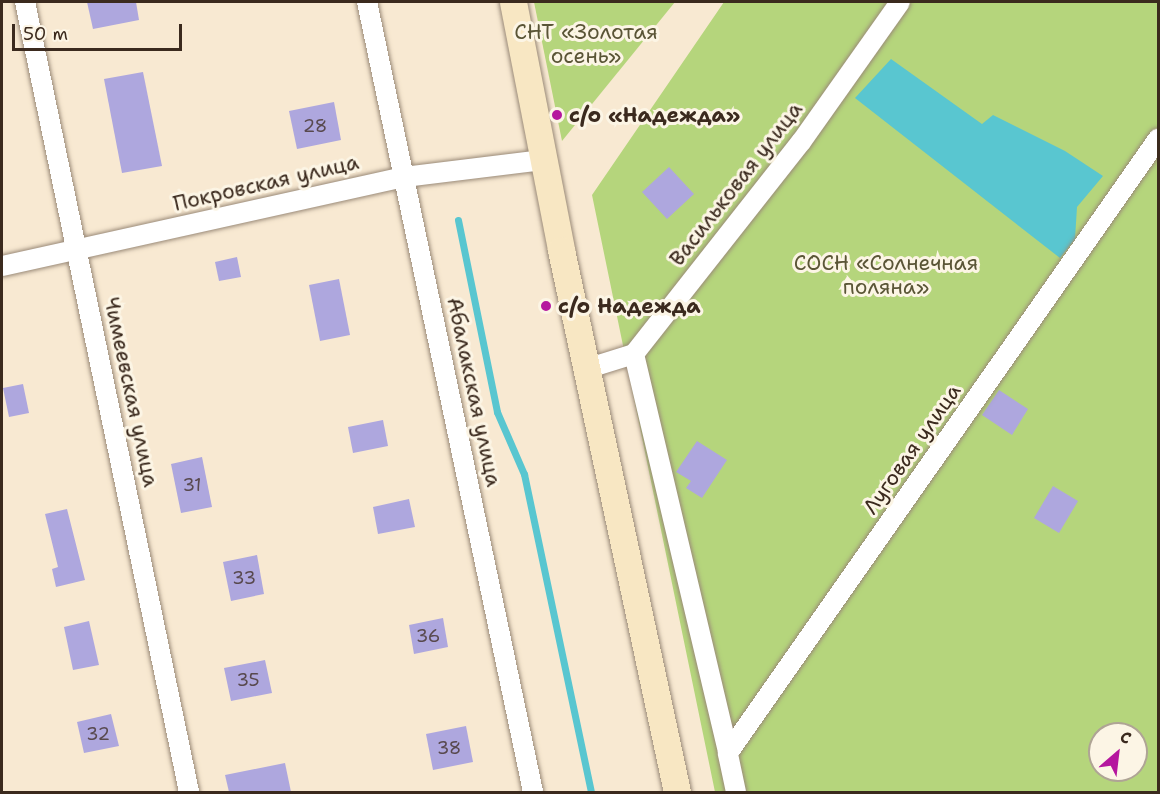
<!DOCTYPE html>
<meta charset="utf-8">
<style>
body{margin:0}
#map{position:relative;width:1160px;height:794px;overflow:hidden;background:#f8e9d2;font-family:"Shantell Sans",sans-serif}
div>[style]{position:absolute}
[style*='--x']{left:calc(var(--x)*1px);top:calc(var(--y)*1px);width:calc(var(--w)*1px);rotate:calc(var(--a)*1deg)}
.green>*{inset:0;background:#b5d57c}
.water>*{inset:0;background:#59c6d0}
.stream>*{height:7px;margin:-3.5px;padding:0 3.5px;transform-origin:3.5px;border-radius:3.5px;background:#59c6d0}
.building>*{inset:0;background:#aea7de}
.roads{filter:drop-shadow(0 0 2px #9a8a78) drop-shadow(0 0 2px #9a8a78)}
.street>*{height:20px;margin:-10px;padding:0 10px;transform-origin:10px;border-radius:10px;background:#fff}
.secondary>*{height:27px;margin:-13.5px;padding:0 13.5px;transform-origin:13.5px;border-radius:13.5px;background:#f8e7c3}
.dots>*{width:16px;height:16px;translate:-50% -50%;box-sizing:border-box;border:3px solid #fcf5e5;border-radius:50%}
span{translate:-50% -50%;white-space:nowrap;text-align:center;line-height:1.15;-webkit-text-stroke:6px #fcf5e5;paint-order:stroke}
.number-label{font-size:18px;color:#58494e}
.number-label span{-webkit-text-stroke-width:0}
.park-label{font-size:21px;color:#5a5536}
.poi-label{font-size:21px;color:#3b2a1e;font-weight:700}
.left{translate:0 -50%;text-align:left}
.street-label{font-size:21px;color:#3b2a1e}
.frame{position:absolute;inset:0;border:3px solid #3b2a1e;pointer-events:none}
.north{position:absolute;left:1088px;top:722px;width:60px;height:60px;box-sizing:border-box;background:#fcf5e5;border:2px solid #afa495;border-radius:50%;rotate:28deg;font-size:16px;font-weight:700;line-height:24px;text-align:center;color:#3b2a1e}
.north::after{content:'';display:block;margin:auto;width:21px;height:27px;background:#b5179e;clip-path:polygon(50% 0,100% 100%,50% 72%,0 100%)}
.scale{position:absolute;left:12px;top:24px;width:170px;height:27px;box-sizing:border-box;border:3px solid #3b2a1e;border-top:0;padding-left:8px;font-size:18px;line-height:21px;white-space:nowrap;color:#3b2a1e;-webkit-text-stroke:4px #fcf5e5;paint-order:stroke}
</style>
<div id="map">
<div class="green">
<i style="clip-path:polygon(534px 2px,675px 2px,562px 141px)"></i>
<i style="clip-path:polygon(evenodd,724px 2px,1158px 2px,1158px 792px,715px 792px,592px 195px,724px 2px,1100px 734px,1136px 734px,1136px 770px,1100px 770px,1100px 734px)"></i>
</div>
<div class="water">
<i style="clip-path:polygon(891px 59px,982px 124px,993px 115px,1065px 151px,1103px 176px,1077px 207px,1075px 239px,1060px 258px,855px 98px)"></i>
</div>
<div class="stream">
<i style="--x:458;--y:220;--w:196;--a:78.5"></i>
<i style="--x:497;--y:412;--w:68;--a:66.5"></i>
<i style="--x:524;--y:474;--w:325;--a:78.1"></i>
</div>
<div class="building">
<i style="clip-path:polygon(87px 2px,136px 2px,139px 20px,93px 29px)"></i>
<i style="clip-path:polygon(143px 72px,162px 166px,122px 173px,104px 79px)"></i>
<i style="clip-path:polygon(334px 102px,341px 140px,297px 149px,289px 111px)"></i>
<i style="clip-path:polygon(669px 167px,694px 194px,667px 219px,642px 192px)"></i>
<i style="clip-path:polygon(237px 257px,241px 277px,219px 281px,215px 262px)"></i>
<i style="clip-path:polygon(339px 279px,350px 335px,320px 341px,309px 285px)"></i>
<i style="clip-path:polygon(23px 384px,29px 413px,9px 417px,3px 388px)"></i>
<i style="clip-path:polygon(999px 390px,1028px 409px,1012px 435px,982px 415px)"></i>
<i style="clip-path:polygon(383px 420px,388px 446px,353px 453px,348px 427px)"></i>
<i style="clip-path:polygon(697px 441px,727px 460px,702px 498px,686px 488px,691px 481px,676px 472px)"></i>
<i style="clip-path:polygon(202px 457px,212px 507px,181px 513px,171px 464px)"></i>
<i style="clip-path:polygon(1053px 486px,1078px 501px,1059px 533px,1034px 518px)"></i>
<i style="clip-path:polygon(409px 499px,415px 527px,378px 534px,373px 507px)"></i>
<i style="clip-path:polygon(67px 509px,85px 580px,56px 587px,52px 569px,58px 567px,45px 514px)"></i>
<i style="clip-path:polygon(257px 555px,264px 594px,231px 601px,223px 562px)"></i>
<i style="clip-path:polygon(443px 618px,448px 647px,414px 654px,409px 625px)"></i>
<i style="clip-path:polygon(89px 621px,99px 665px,73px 670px,64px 627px)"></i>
<i style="clip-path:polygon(265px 660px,272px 693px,231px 701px,224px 668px)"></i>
<i style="clip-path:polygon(111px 714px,119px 746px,84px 753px,77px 722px)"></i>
<i style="clip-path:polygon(466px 726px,473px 762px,433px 770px,426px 734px)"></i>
<i style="clip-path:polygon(285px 763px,291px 792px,229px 792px,225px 775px)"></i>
</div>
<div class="roads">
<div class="street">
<i style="--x:25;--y:2;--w:807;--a:78.27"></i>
<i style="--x:367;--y:2;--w:807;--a:78.13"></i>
<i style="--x:2;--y:266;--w:412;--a:-12.5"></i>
<i style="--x:404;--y:177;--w:140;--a:-7"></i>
<i style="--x:634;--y:354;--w:410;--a:76.7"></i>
<i style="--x:589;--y:368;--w:47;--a:-17.3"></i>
<i style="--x:634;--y:354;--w:270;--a:-51.8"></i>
<i style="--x:801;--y:142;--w:171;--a:-54.7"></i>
<i style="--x:736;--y:792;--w:40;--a:-102"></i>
<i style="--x:728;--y:753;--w:750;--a:-55"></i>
</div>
<div class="secondary">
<i style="--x:513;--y:2;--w:253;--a:79"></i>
<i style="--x:561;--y:250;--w:554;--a:77.92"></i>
</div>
</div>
<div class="dots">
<i style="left:557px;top:115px;background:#b5179e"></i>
<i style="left:546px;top:306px;background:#b5179e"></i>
</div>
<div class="number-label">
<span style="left:315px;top:126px">28</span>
<span style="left:192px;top:485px">31</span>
<span style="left:244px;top:578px">33</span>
<span style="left:428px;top:636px">36</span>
<span style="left:248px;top:680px">35</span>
<span style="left:98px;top:734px">32</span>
<span style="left:449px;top:748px">38</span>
</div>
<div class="park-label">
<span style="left:586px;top:44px">СНТ «Золотая<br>осень»</span>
<span style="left:886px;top:275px">СОСН «Солнечная<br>поляна»</span>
</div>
<div class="poi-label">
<span class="left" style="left:569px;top:115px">с/о «Надежда»</span>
<span class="left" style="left:558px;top:306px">с/о Надежда</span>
</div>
<div class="street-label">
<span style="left:266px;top:183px;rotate:-13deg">Покровская улица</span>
<span style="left:736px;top:184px;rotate:-52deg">Васильковая улица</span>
<span style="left:131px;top:392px;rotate:78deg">Чимеевская улица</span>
<span style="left:474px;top:392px;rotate:78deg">Абалакская улица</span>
<span style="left:912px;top:449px;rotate:-55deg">Луговая улица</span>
</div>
<div class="frame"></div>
<div class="north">С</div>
<div class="scale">50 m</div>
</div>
